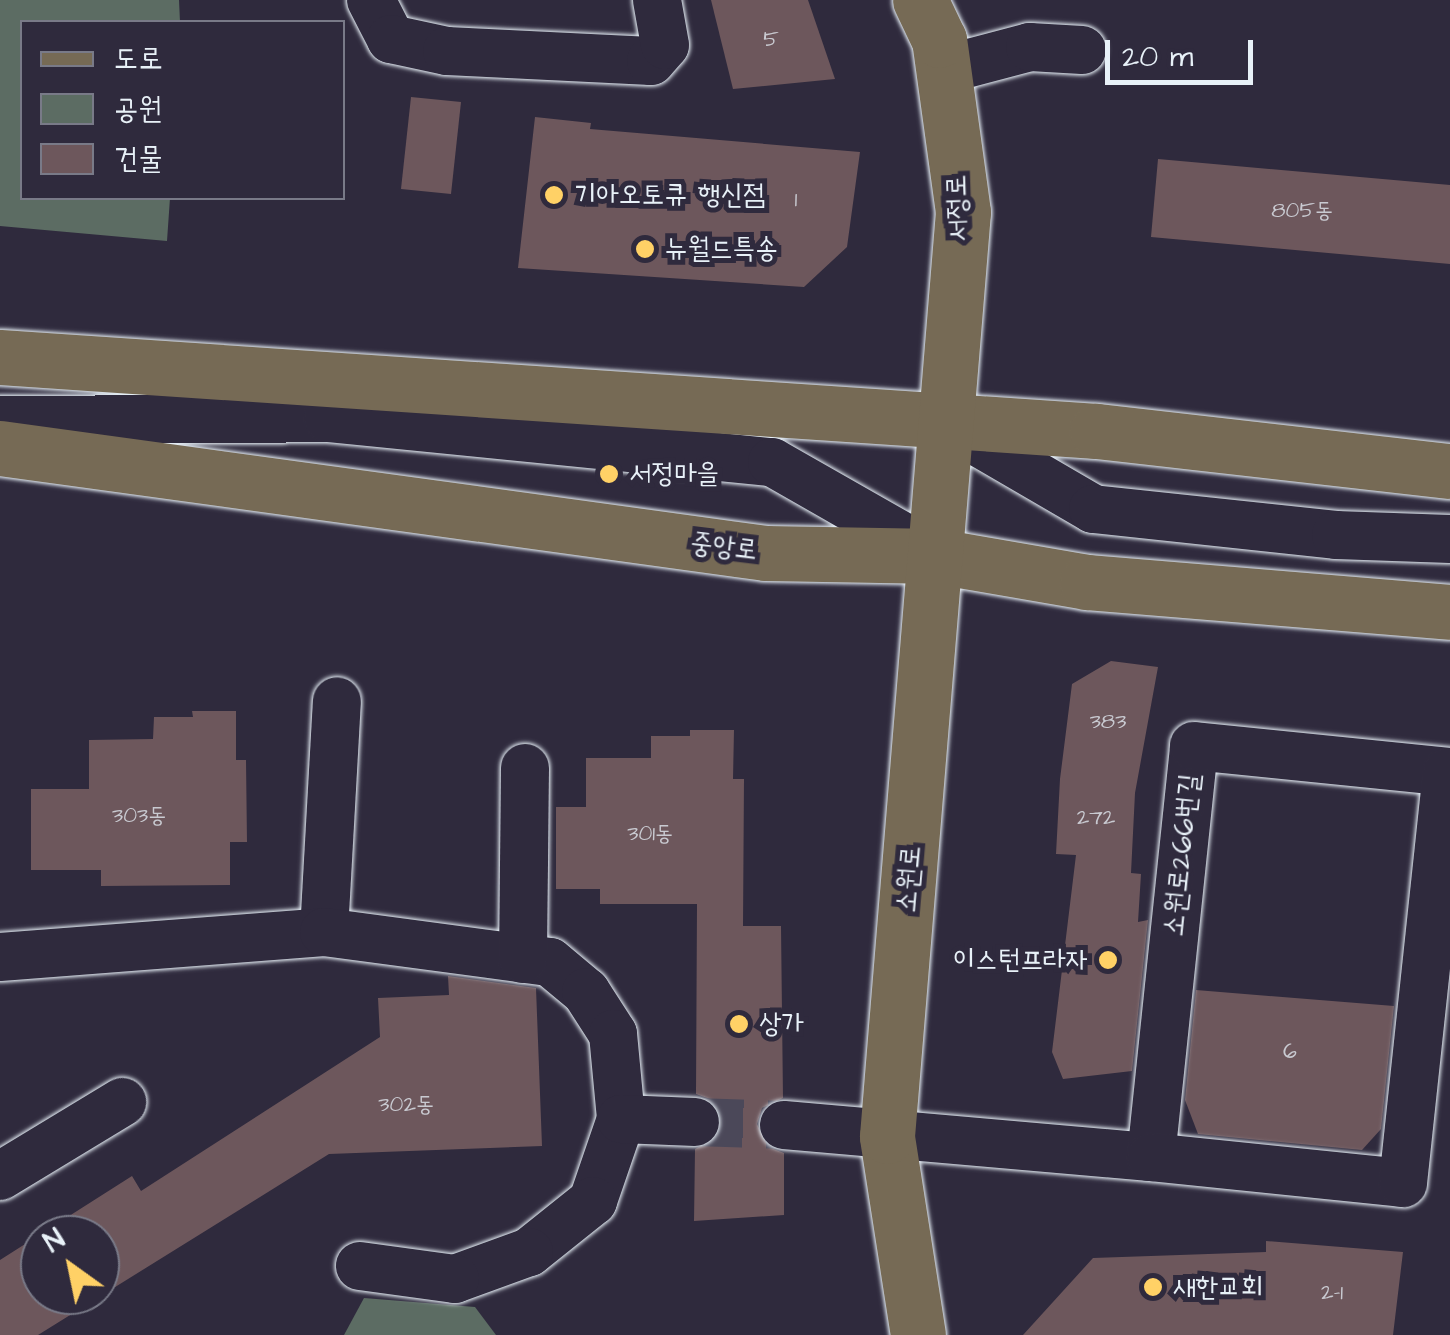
<!DOCTYPE html>
<meta charset="utf-8">
<style>
body{margin:0}
#map{position:relative;width:1450px;height:1335px;overflow:hidden;background:#2f2a3d;font-family:"Architects Daughter","Poor Story",sans-serif}
div>[style]{position:absolute}
[style*='--x']{left:calc(var(--x)*1px);top:calc(var(--y)*1px);width:calc(var(--w)*1px);rotate:calc(var(--a)*1deg)}
.green>*{inset:0;background:#5c6c63}
.building>*{inset:0;background:#6d575c}
.minor-tunnel>*{height:48px;margin-top:-24px;transform-origin:0;background:repeating-linear-gradient(90deg,#4b4859 0 48px,transparent 0 72px)}
.roads{filter:drop-shadow(0 0 2px #e8f1f8) drop-shadow(0 0 2px #e8f1f8)}
.minor>*{height:48px;margin:-24px;padding:0 24px;transform-origin:24px;border-radius:24px;background:#2f2a3d}
.major>*{height:55px;margin:-27.5px;padding:0 27.5px;transform-origin:27.5px;border-radius:27.5px;background:#766a55}
.dots>*{width:28px;height:28px;translate:-50% -50%;box-sizing:border-box;border:5px solid #2f2a3d;border-radius:50%}
span{translate:-50% -50%;white-space:nowrap;text-align:center;line-height:1.15;-webkit-text-stroke:10px #2f2a3d;paint-order:stroke}
.number-label{font-size:22px;color:#c9cad1}
.number-label span{-webkit-text-stroke-width:0}
.poi-label{font-size:28px;color:#e8f1f8}
.left{translate:0 -50%;text-align:left}
.right{translate:-100% -50%;text-align:right}
.street-label{font-size:28px;color:#e8f1f8}
.legend{position:absolute;left:20px;top:20px;width:325px;height:180px;box-sizing:border-box;background:#2f2a3d;border:2px solid #797a88;margin:0;padding:12px 18px;list-style:none;font-size:30px;color:#e8f1f8}
.legend li{display:flex;align-items:center;gap:20px;height:50px}
.legend b{width:50px;border:2px solid #797a88}
.north{position:absolute;left:20px;top:1215px;width:100px;height:100px;box-sizing:border-box;background:#2f2a3d;border:2px solid #797a88;border-radius:50%;rotate:327deg;font-size:28px;font-weight:700;line-height:40px;text-align:center;color:#e8f1f8}
.north::after{content:'';display:block;margin:auto;width:35px;height:45px;background:#ffd166;clip-path:polygon(50% 0,100% 100%,50% 72%,0 100%)}
.scale{position:absolute;left:1105px;top:40px;width:148px;height:45px;box-sizing:border-box;border:5px solid #e8f1f8;border-top:0;padding-left:12px;font-size:30px;line-height:35px;white-space:nowrap;color:#e8f1f8;-webkit-text-stroke:8px #2f2a3d;paint-order:stroke}
</style>
<div id="map">
<div class="green">
<i style="clip-path:polygon(0 0,179px 0,180px 22px,22px 22px,22px 198px,170px 198px,167px 241px,0 226px)"></i>
<i style="clip-path:polygon(364px 1298px,475px 1307px,496px 1335px,344px 1335px)"></i>
</div>
<div class="building">
<i style="clip-path:polygon(711px 0,808px 0,835px 79px,733px 89px)"></i>
<i style="clip-path:polygon(411px 97px,461px 102px,451px 194px,401px 189px)"></i>
<i style="clip-path:polygon(535px 117px,591px 123px,590px 129px,860px 152px,847px 247px,804px 287px,518px 268px)"></i>
<i style="clip-path:polygon(1158px 159px,1450px 185px,1450px 264px,1151px 237px)"></i>
<i style="clip-path:polygon(1111px 661px,1158px 667px,1135px 793px,1131px 873px,1141px 874px,1138px 922px,1148px 920px,1132px 1071px,1063px 1079px,1052px 1052px,1076px 855px,1056px 854px,1060px 779px,1072px 684px)"></i>
<i style="clip-path:polygon(192px 711px,236px 711px,236px 760px,246px 760px,247px 842px,230px 842px,230px 885px,101px 886px,101px 870px,31px 870px,31px 789px,89px 789px,89px 740px,153px 739px,154px 717px,193px 717px)"></i>
<i style="clip-path:polygon(690px 730px,734px 730px,733px 779px,744px 779px,743px 926px,781px 926px,783px 1098px,762px 1108px,757px 1124px,768px 1147px,784px 1153px,784px 1215px,694px 1221px,695px 1149px,718px 1137px,722px 1122px,710px 1099px,696px 1094px,697px 904px,600px 904px,600px 889px,556px 889px,556px 807px,586px 807px,586px 758px,651px 758px,651px 736px,690px 736px)"></i>
<i style="clip-path:polygon(evenodd,448px 976px,536px 988px,542px 1146px,329px 1154px,38px 1335px,0 1335px,0 1260px,132px 1176px,141px 1191px,380px 1037px,378px 998px,449px 995px,448px 976px,40px 1235px,100px 1235px,100px 1295px,40px 1295px,40px 1235px)"></i>
<i style="clip-path:polygon(1196px 990px,1394px 1006px,1381px 1129px,1362px 1150px,1198px 1134px,1185px 1100px)"></i>
<i style="clip-path:polygon(1266px 1241px,1403px 1252px,1393px 1335px,1023px 1335px,1093px 1258px,1266px 1252px)"></i>
</div>
<div class="minor-tunnel">
<i style="--x:695;--y:1122;--w:89;--a:1.9"></i>
</div>
<div class="roads">
<div class="minor">
<i style="--x:371;--y:0;--w:44;--a:62.9"></i>
<i style="--x:391;--y:39;--w:57;--a:12.1"></i>
<i style="--x:447;--y:51;--w:204;--a:2.8"></i>
<i style="--x:651;--y:61;--w:21;--a:-49"></i>
<i style="--x:665;--y:45;--w:46;--a:-100.1"></i>
<i style="--x:943;--y:70;--w:90;--a:-14.8"></i>
<i style="--x:1030;--y:47;--w:52;--a:3.3"></i>
<i style="--x:0;--y:420;--w:328;--a:-0.3"></i>
<i style="--x:328;--y:418;--w:446;--a:5.7"></i>
<i style="--x:772;--y:462;--w:190;--a:29.7"></i>
<i style="--x:942;--y:421;--w:175;--a:30.2"></i>
<i style="--x:1093;--y:509;--w:244;--a:6.1"></i>
<i style="--x:1336;--y:535;--w:114;--a:2"></i>
<i style="--x:324;--y:932;--w:231;--a:-86.8"></i>
<i style="--x:0;--y:957;--w:325;--a:-4.4"></i>
<i style="--x:324;--y:932;--w:228;--a:7.6"></i>
<i style="--x:550;--y:962;--w:47;--a:39.8"></i>
<i style="--x:586;--y:992;--w:50;--a:57.3"></i>
<i style="--x:613;--y:1034;--w:85;--a:84.6"></i>
<i style="--x:621;--y:1119;--w:87;--a:108.9"></i>
<i style="--x:593;--y:1201;--w:82;--a:141.4"></i>
<i style="--x:529;--y:1252;--w:79;--a:160"></i>
<i style="--x:455;--y:1279;--w:96;--a:-172.2"></i>
<i style="--x:523;--y:959;--w:191;--a:-89.4"></i>
<i style="--x:621;--y:1119;--w:74;--a:2.3"></i>
<i style="--x:784;--y:1125;--w:368;--a:5"></i>
<i style="--x:1151;--y:1157;--w:413;--a:-84"></i>
<i style="--x:1194;--y:746;--w:257;--a:5.8"></i>
<i style="--x:1151;--y:1157;--w:253;--a:5.9"></i>
<i style="--x:1403;--y:1183;--w:413;--a:-83.9"></i>
<i style="--x:0;--y:1176;--w:143;--a:-31.2"></i>
</div>
<div class="major">
<i style="--x:0;--y:357;--w:1099;--a:3.86"></i>
<i style="--x:1097;--y:431;--w:355;--a:6.5"></i>
<i style="--x:0;--y:448;--w:773;--a:7.81"></i>
<i style="--x:766;--y:553;--w:171;--a:1"></i>
<i style="--x:937;--y:556;--w:152;--a:9.8"></i>
<i style="--x:1087;--y:582;--w:364;--a:4.7"></i>
<i style="--x:918;--y:1335;--w:201;--a:-98.9"></i>
<i style="--x:887;--y:1136;--w:927;--a:-85.3"></i>
<i style="--x:963;--y:212;--w:174;--a:-97.9"></i>
<i style="--x:939;--y:40;--w:44;--a:-115.4"></i>
</div>
</div>
<div class="dots">
<i style="left:554px;top:195px;background:#ffd166"></i>
<i style="left:645px;top:249px;background:#ffd166"></i>
<i style="left:609px;top:474px;background:#ffd166"></i>
<i style="left:1108px;top:960px;background:#ffd166"></i>
<i style="left:739px;top:1024px;background:#ffd166"></i>
<i style="left:1153px;top:1287px;background:#ffd166"></i>
</div>
<div class="number-label">
<span style="left:771px;top:40px">5</span>
<span style="left:796px;top:200px">1</span>
<span style="left:1302px;top:211px">805동</span>
<span style="left:1108px;top:722px">383</span>
<span style="left:139px;top:816px">303동</span>
<span style="left:1096px;top:818px">272</span>
<span style="left:650px;top:834px">301동</span>
<span style="left:1290px;top:1052px">6</span>
<span style="left:406px;top:1105px">302동</span>
<span style="left:1332px;top:1293px">2-1</span>
</div>
<div class="poi-label">
<span class="left" style="left:574px;top:195px">기아오토큐 행신점</span>
<span class="left" style="left:665px;top:249px">뉴월드특송</span>
<span class="left" style="left:629px;top:474px">서정마을</span>
<span class="right" style="left:1088px;top:960px">이스턴프라자</span>
<span class="left" style="left:759px;top:1024px">상가</span>
<span class="left" style="left:1173px;top:1287px">새한교회</span>
</div>
<div class="street-label">
<span style="left:958px;top:208px;rotate:-92deg">서정로</span>
<span style="left:724px;top:547px;rotate:7deg">중앙로</span>
<span style="left:1182px;top:855px;rotate:-84deg">소원로266번길</span>
<span style="left:909px;top:879px;rotate:-85deg">소원로</span>
</div>
<ul class="legend">
<li><b style="height:12px;background:#766a55"></b>도로</li>
<li><b style="height:28px;background:#5c6c63"></b>공원</li>
<li><b style="height:28px;background:#6d575c"></b>건물</li>
</ul>
<div class="north">N</div>
<div class="scale">20 m</div>
</div>
